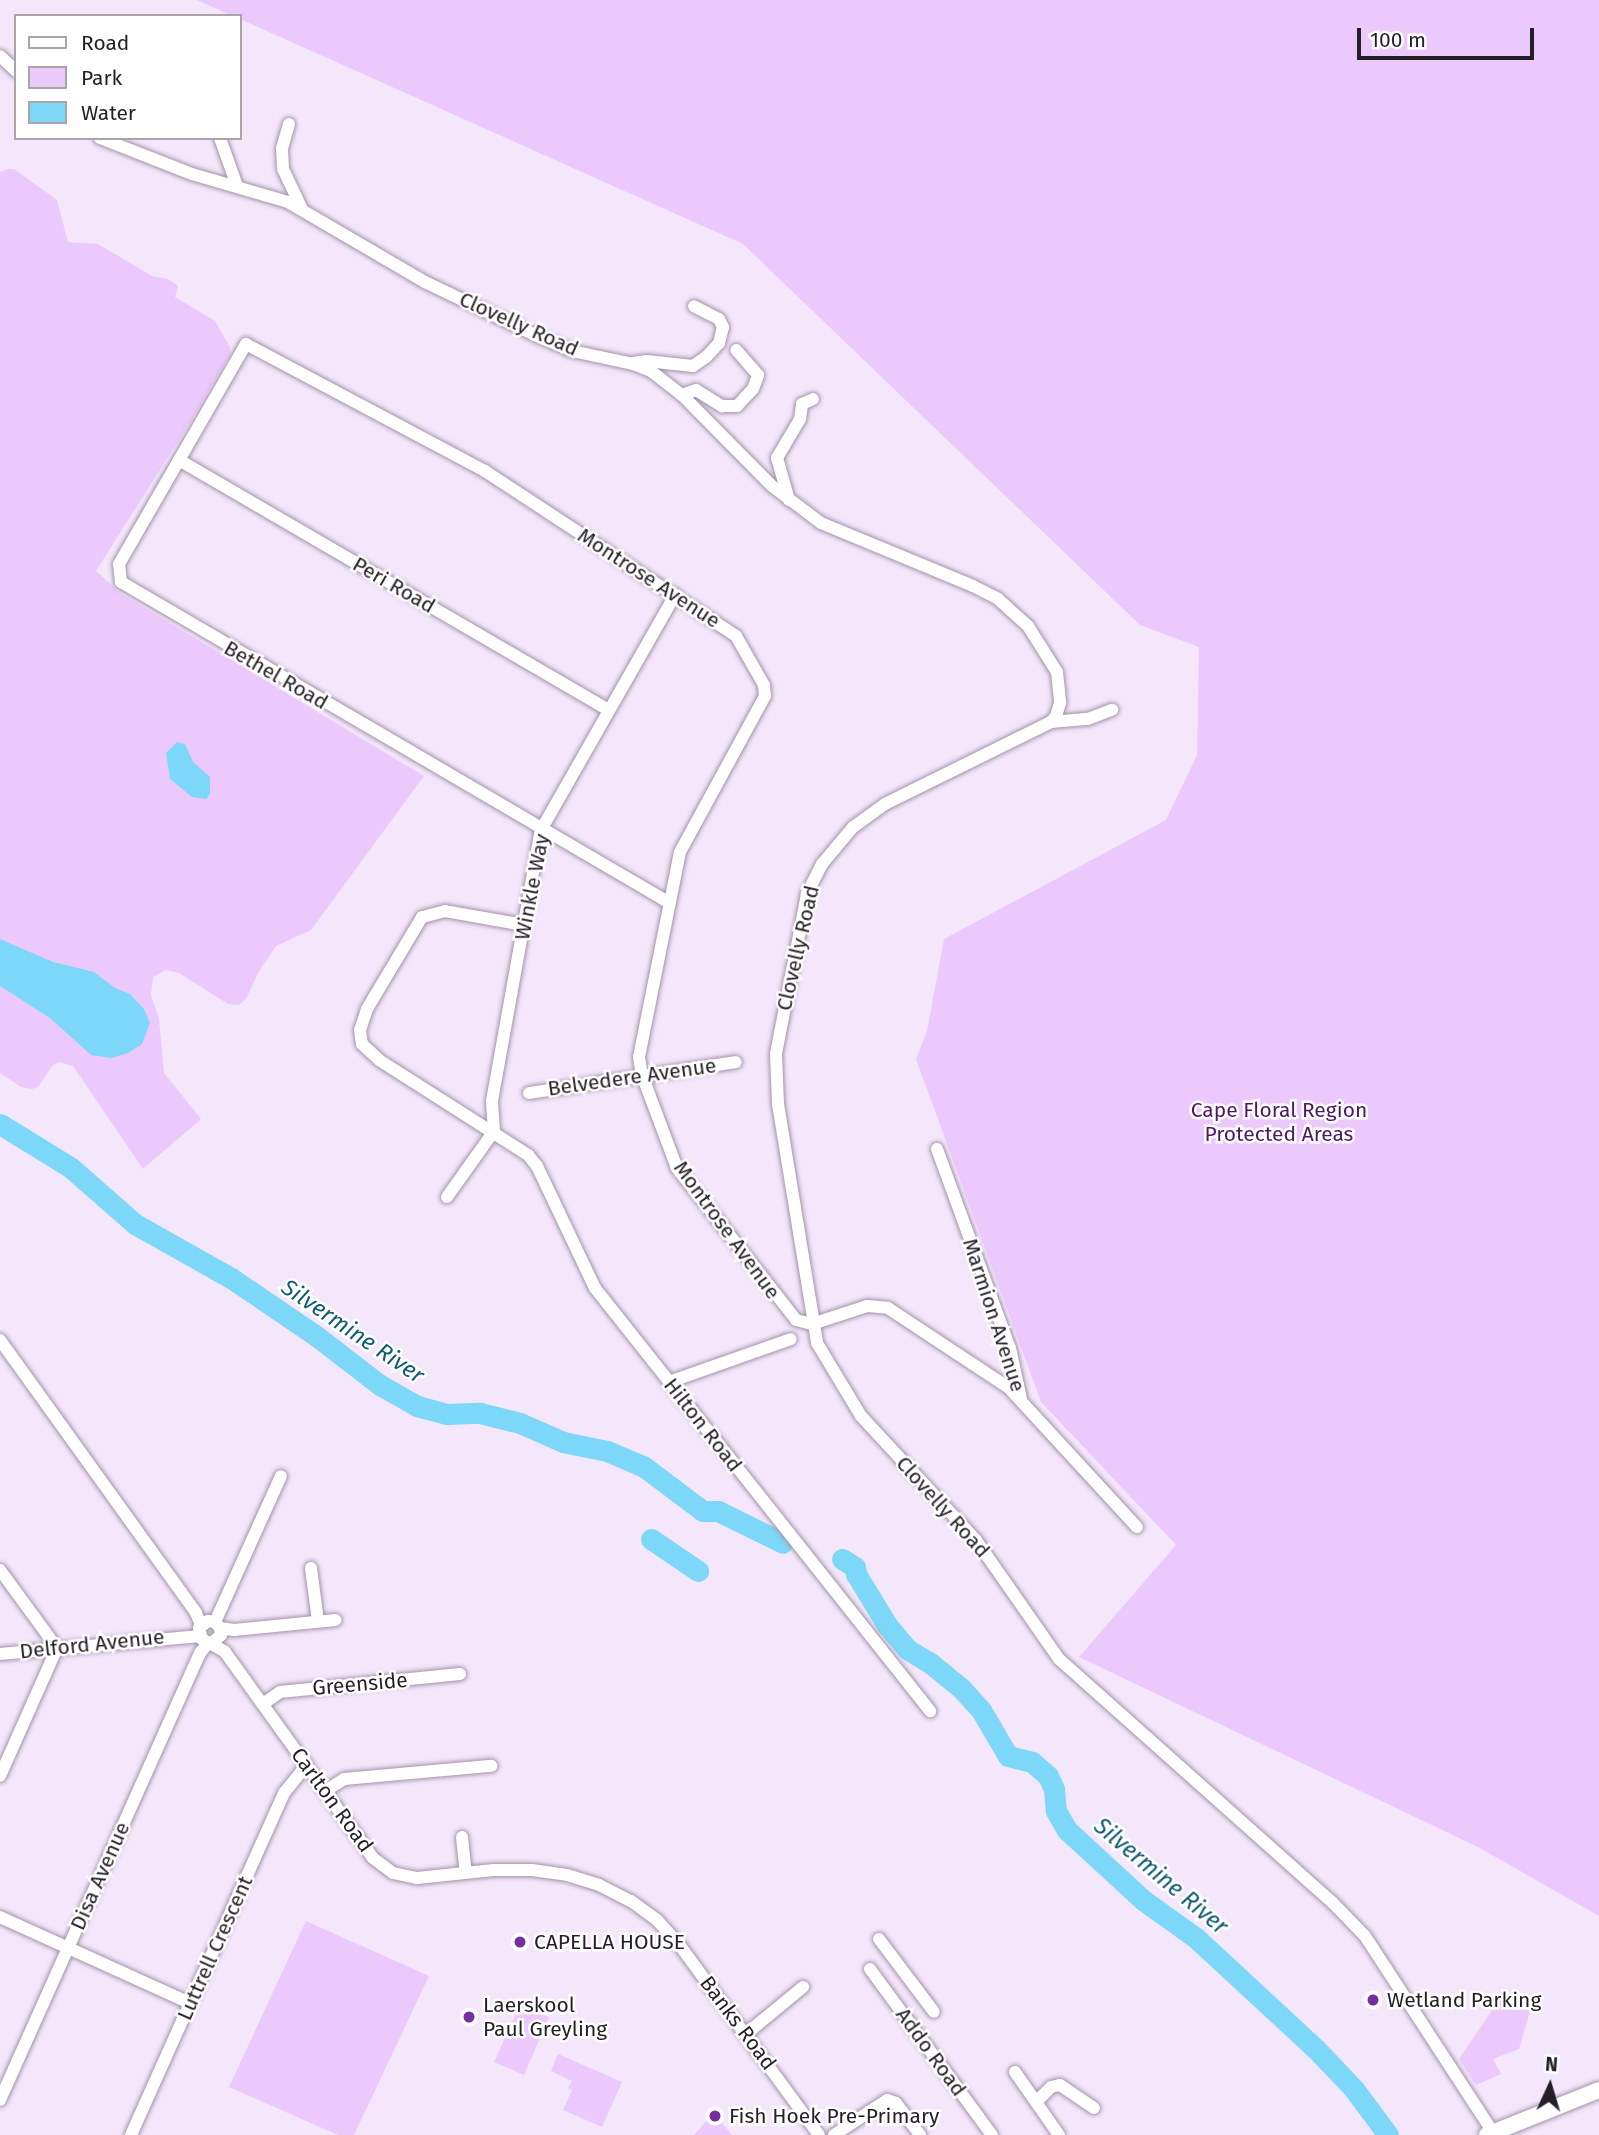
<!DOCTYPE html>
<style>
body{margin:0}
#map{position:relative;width:1599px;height:2135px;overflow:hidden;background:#f4e6fb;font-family:"Fira Sans",sans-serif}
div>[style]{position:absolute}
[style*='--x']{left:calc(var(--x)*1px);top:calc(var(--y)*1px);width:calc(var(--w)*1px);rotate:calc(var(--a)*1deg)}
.green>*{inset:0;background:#ecc9fd}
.water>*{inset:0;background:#7dd7f8}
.river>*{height:21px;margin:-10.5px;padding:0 10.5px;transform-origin:10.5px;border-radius:10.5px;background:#7dd7f8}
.roads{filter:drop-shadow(0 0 2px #a194a8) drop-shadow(0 0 2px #a194a8)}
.minor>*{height:12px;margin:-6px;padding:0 6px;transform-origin:6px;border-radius:6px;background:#fff}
.major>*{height:16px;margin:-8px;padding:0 8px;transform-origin:8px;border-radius:8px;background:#fff}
.dots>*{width:19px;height:19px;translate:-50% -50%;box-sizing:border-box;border:4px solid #fff;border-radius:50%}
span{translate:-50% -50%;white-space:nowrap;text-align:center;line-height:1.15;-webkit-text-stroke:5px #fff;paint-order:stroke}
.street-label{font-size:21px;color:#241f26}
.park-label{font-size:21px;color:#4d1862}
.poi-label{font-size:21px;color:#241f26}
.left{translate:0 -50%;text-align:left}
.water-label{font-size:23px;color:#0f5a70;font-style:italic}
.legend{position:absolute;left:14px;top:14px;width:228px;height:126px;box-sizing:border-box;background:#fff;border:2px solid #a7a5a8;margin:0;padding:9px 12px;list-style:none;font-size:21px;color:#241f26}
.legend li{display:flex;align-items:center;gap:14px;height:35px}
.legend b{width:35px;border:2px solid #a7a5a8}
.north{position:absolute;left:1515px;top:2051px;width:70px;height:70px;-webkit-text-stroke:5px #fff;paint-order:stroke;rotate:4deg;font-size:19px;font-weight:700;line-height:28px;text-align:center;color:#241f26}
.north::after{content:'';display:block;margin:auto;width:24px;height:32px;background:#241f26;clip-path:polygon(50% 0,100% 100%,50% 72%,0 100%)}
.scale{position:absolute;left:1357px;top:28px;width:177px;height:32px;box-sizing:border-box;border:4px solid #241f26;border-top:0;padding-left:9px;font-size:21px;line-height:24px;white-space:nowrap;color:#241f26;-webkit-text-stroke:5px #fff;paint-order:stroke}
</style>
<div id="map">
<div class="green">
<i style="clip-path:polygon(197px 0,1599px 0,1599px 1916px,1478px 1847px,1079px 1657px,1176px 1545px,1041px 1402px,916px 1059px,927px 1031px,944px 939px,1166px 820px,1197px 755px,1199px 647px,1140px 625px,743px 244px,240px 19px,240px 16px,232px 16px)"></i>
<i style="clip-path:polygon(8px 169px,14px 169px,57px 200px,68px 242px,98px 244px,152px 276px,168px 279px,178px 286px,175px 297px,215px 321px,230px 347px,230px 354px,194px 416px,96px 571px,120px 593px,424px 776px,311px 930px,276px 946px,259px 971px,246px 999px,239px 1005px,228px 1004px,179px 973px,166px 970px,153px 977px,151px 995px,159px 1019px,164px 1073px,201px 1119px,143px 1169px,73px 1066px,59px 1062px,53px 1065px,38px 1087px,32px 1089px,21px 1087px,0 1073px,0 172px)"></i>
<i style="clip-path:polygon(306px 1921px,429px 1976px,354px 2135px,338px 2135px,229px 2087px)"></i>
<i style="clip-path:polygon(1503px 1994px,1530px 2011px,1519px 2049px,1493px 2059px,1501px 2074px,1476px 2085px,1459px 2059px)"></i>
<i style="clip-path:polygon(520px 2005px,549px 2017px,524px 2075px,494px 2062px)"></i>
<i style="clip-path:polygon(558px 2054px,622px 2082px,602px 2127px,563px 2110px,572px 2090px,568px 2088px,572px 2081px,551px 2071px)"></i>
<i style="clip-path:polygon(714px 2113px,732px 2135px,694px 2135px)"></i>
</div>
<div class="water">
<i style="clip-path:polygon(177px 742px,185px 744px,193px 762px,210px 777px,210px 794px,206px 799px,192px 797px,170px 779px,166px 753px)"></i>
<i style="clip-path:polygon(0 939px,53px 962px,94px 972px,115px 988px,130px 994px,144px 1009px,150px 1023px,142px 1044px,128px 1053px,111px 1058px,91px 1055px,50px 1018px,0 986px)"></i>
</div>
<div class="river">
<i style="--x:0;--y:1124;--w:82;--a:31.6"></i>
<i style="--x:70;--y:1167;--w:86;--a:41.2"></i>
<i style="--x:135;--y:1224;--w:110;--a:29.4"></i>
<i style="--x:231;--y:1278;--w:102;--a:34.2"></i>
<i style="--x:315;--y:1335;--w:82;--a:37.6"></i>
<i style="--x:380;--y:1385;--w:43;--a:29.6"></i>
<i style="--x:417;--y:1406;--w:31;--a:15"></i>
<i style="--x:447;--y:1414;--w:33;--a:-2"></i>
<i style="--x:480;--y:1413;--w:41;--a:14"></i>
<i style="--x:520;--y:1423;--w:47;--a:23.8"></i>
<i style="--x:563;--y:1442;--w:45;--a:11.6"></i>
<i style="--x:607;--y:1451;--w:39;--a:23"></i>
<i style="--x:643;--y:1466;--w:75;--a:36.9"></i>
<i style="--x:703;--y:1511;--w:15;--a:0"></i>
<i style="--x:718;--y:1511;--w:72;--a:26.2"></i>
<i style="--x:651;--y:1539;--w:57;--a:34.2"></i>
<i style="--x:842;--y:1559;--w:15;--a:32"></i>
<i style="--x:855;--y:1567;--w:7;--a:82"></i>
<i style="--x:856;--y:1574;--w:60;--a:58.7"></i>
<i style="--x:887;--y:1625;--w:31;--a:50"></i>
<i style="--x:907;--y:1649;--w:26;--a:31"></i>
<i style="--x:929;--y:1662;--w:41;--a:39.1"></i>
<i style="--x:961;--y:1688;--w:30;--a:48"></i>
<i style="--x:981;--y:1710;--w:53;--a:59.6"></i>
<i style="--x:1008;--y:1756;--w:25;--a:14"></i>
<i style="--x:1032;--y:1762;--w:21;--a:41"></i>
<i style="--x:1048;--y:1776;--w:14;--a:65"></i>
<i style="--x:1054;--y:1789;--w:22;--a:85"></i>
<i style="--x:1056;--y:1811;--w:22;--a:60"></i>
<i style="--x:1067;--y:1830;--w:103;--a:42.6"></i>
<i style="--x:1143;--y:1900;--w:65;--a:35.6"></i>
<i style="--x:1196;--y:1938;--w:163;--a:42.8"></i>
<i style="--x:1316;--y:2049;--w:55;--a:46.5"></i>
<i style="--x:1354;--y:2089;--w:57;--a:53.5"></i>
</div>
<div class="roads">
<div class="minor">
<i style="--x:0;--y:56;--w:22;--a:43"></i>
<i style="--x:289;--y:124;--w:26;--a:106"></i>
<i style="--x:282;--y:149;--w:20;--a:87"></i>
<i style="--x:283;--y:169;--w:44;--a:64.6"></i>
<i style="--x:100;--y:138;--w:99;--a:21.4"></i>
<i style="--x:192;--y:174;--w:100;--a:16.3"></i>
<i style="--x:288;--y:202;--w:159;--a:30.3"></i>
<i style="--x:425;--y:282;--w:124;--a:25.7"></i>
<i style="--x:537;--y:336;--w:38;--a:23"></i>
<i style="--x:572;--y:351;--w:62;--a:12"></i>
<i style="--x:633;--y:364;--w:19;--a:21"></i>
<i style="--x:651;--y:371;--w:39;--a:38"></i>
<i style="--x:682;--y:395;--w:128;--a:45.3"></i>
<i style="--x:772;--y:486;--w:61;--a:37.1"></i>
<i style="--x:821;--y:523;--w:165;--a:22.5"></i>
<i style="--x:973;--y:586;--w:28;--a:27"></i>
<i style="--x:998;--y:599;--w:40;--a:42"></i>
<i style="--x:1028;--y:626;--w:54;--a:57.8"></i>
<i style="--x:1057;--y:672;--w:31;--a:84"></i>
<i style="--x:1060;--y:703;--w:14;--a:107"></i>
<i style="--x:1056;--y:716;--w:8;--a:130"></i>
<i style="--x:1051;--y:722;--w:185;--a:153.7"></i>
<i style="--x:885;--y:804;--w:39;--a:144"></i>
<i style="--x:853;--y:827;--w:48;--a:130"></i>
<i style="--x:822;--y:864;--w:34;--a:117"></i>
<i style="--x:807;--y:894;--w:163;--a:101"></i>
<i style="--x:776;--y:1054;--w:50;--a:87.7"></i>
<i style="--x:778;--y:1104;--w:242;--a:80.7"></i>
<i style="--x:817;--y:1343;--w:85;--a:58.9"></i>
<i style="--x:861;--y:1416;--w:169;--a:47.2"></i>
<i style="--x:976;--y:1540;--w:145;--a:55.1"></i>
<i style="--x:1059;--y:1659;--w:365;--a:41.7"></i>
<i style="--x:1332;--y:1902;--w:47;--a:45.9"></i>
<i style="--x:1365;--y:1936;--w:234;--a:56.9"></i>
<i style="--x:220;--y:138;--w:51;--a:70.5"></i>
<i style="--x:633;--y:363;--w:14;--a:-8"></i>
<i style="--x:647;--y:361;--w:46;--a:6.2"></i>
<i style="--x:693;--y:366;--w:16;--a:-35"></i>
<i style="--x:706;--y:357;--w:19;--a:-47"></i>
<i style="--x:719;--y:343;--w:16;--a:-76"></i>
<i style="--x:723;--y:327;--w:9;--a:-117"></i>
<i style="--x:719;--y:319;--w:28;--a:-153"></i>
<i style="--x:682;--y:395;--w:15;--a:-20"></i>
<i style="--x:696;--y:390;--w:31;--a:32"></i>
<i style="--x:722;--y:406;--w:15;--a:0"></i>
<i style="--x:737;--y:406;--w:23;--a:-47"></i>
<i style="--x:753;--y:389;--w:15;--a:-70"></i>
<i style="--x:758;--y:375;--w:33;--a:-131"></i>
<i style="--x:179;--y:460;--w:497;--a:30.2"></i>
<i style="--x:789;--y:500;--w:44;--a:-105.9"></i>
<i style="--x:777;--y:458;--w:45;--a:-59.5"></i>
<i style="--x:800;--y:419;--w:15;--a:-82"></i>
<i style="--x:802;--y:404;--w:12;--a:-24"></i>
<i style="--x:1051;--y:722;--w:37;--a:-5"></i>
<i style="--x:1088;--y:719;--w:26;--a:-21"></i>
<i style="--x:668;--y:902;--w:634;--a:-149.67"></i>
<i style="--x:121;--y:582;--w:18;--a:-96"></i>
<i style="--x:119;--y:564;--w:254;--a:-60"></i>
<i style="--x:246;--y:344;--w:271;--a:28"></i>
<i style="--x:485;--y:471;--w:300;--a:33.3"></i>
<i style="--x:736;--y:636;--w:56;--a:60.3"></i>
<i style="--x:764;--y:685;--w:11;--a:85"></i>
<i style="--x:765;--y:696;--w:178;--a:118.6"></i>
<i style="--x:680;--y:852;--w:209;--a:101.3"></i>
<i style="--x:639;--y:1057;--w:18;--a:81"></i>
<i style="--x:642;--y:1075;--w:99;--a:69.4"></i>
<i style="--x:677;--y:1168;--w:193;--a:51.9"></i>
<i style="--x:796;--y:1320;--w:16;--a:14"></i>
<i style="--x:812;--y:1324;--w:58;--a:-18.1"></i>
<i style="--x:867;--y:1306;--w:21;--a:5"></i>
<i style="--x:888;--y:1308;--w:145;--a:33.5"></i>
<i style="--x:1009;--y:1388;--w:189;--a:47.4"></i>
<i style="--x:524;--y:925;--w:80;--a:-170"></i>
<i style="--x:445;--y:911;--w:24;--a:165"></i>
<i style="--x:422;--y:917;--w:107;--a:120.9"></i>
<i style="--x:367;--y:1009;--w:22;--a:108"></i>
<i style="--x:360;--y:1030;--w:14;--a:82"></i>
<i style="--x:362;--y:1044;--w:23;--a:43"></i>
<i style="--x:379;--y:1060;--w:177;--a:32.5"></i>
<i style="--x:528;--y:1155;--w:14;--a:51"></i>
<i style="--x:537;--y:1166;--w:135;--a:64.6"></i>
<i style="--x:595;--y:1288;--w:540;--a:51.62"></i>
<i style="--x:529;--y:1093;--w:209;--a:-8.5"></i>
<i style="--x:937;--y:1149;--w:212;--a:69.9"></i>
<i style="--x:1010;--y:1348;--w:52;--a:77.8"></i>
<i style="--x:447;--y:1197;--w:81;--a:-54.5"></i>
<i style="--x:494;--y:1131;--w:30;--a:-94"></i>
<i style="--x:492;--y:1101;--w:275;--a:-79.8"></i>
<i style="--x:541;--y:830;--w:271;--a:-60.3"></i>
<i style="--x:0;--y:1340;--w:336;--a:54.3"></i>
<i style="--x:196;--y:1613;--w:13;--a:67"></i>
<i style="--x:669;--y:1382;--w:129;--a:-19.4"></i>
<i style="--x:311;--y:1568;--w:53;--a:82.5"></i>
<i style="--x:0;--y:1570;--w:97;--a:53.8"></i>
<i style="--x:57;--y:1648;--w:140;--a:114"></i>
<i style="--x:215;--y:1622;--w:160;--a:-65.7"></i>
<i style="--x:220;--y:1628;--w:14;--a:8"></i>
<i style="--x:234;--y:1630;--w:102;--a:-5.6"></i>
<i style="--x:212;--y:1643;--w:12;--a:-42"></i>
<i style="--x:221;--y:1635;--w:7;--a:-98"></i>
<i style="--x:220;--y:1628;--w:8;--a:-130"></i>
<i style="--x:215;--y:1622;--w:7;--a:-172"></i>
<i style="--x:208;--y:1621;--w:11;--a:142"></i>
<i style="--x:199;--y:1628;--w:11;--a:75"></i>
<i style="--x:202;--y:1639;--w:26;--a:29"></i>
<i style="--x:225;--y:1652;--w:254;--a:54.3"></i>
<i style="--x:373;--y:1858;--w:25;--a:37"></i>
<i style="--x:393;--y:1873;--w:25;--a:12"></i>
<i style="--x:417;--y:1878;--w:77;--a:-5.9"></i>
<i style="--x:494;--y:1870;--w:38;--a:0"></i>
<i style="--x:532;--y:1870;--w:35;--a:8"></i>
<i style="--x:567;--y:1875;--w:34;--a:17"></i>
<i style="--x:599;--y:1885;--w:36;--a:27"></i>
<i style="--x:631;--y:1901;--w:32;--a:36"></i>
<i style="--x:657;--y:1920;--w:31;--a:48"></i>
<i style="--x:678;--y:1943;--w:238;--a:53.7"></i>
<i style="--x:0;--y:1654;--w:201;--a:-5.1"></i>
<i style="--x:263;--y:1704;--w:21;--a:-35"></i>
<i style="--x:280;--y:1692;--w:181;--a:-5.7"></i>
<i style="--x:325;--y:1791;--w:22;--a:-32"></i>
<i style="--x:344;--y:1779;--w:148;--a:-5.1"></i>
<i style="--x:462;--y:1837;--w:36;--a:84"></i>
<i style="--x:0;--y:1917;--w:209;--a:24.4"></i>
<i style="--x:879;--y:1939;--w:91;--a:53"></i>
<i style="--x:870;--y:1969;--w:206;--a:53.7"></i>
<i style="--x:746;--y:2034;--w:74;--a:-39.5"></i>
<i style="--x:1015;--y:2072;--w:77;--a:55.1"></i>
<i style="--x:0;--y:2100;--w:490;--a:-65.9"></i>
<i style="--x:200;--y:1653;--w:13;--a:-51"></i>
<i style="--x:1036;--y:2102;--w:21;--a:-45"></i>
<i style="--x:1051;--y:2087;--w:9;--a:-13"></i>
<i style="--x:1060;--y:2085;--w:41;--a:34.1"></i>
<i style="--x:131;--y:2135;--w:375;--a:-65.9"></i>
<i style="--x:284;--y:1793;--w:35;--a:-51"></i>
<i style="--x:834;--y:2135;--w:64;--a:-33.4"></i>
<i style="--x:887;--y:2100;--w:9;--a:18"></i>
<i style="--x:896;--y:2103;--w:40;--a:53"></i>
</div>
<div class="major">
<i style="--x:1487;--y:2135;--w:121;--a:-21.9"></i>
</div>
</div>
<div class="dots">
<i style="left:520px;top:1942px;background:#752da0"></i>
<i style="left:1373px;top:2000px;background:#752da0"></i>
<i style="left:469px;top:2017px;background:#752da0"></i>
<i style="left:715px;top:2116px;background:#752da0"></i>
</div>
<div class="street-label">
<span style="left:519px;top:324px;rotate:24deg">Clovelly Road</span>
<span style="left:649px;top:578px;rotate:33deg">Montrose Avenue</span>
<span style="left:394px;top:585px;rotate:30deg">Peri Road</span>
<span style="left:276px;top:675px;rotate:30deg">Bethel Road</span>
<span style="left:532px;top:887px;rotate:-79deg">Winkle Way</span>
<span style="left:798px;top:948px;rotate:-77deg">Clovelly Road</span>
<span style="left:632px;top:1077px;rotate:-8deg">Belvedere Avenue</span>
<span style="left:727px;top:1230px;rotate:54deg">Montrose Avenue</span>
<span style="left:994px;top:1315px;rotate:72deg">Marmion Avenue</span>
<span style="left:703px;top:1425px;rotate:52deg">Hilton Road</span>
<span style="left:943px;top:1507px;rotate:48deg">Clovelly Road</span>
<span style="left:92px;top:1644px;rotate:-6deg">Delford Avenue</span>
<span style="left:360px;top:1684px;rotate:-5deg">Greenside</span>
<span style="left:332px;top:1800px;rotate:54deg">Carlton Road</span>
<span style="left:100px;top:1876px;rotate:-66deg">Disa Avenue</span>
<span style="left:215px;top:1948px;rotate:-66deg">Luttrell Crescent</span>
<span style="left:738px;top:2023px;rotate:53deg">Banks Road</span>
<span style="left:931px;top:2052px;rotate:54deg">Addo Road</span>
</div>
<div class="park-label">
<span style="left:1279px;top:1122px">Cape Floral Region<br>Protected Areas</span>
</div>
<div class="poi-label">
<span class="left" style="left:534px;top:1942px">CAPELLA HOUSE</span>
<span class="left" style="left:1387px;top:2000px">Wetland Parking</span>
<span class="left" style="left:483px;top:2017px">Laerskool<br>Paul Greyling</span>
<span class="left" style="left:729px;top:2116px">Fish Hoek Pre-Primary</span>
</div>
<div class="water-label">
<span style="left:353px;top:1331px;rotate:34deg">Silvermine River</span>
<span style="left:1161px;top:1876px;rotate:40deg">Silvermine River</span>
</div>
<ul class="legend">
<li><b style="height:9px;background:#fff"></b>Road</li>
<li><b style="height:19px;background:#ecc9fd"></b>Park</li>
<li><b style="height:19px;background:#7dd7f8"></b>Water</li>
</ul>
<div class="north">N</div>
<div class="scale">100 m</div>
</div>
